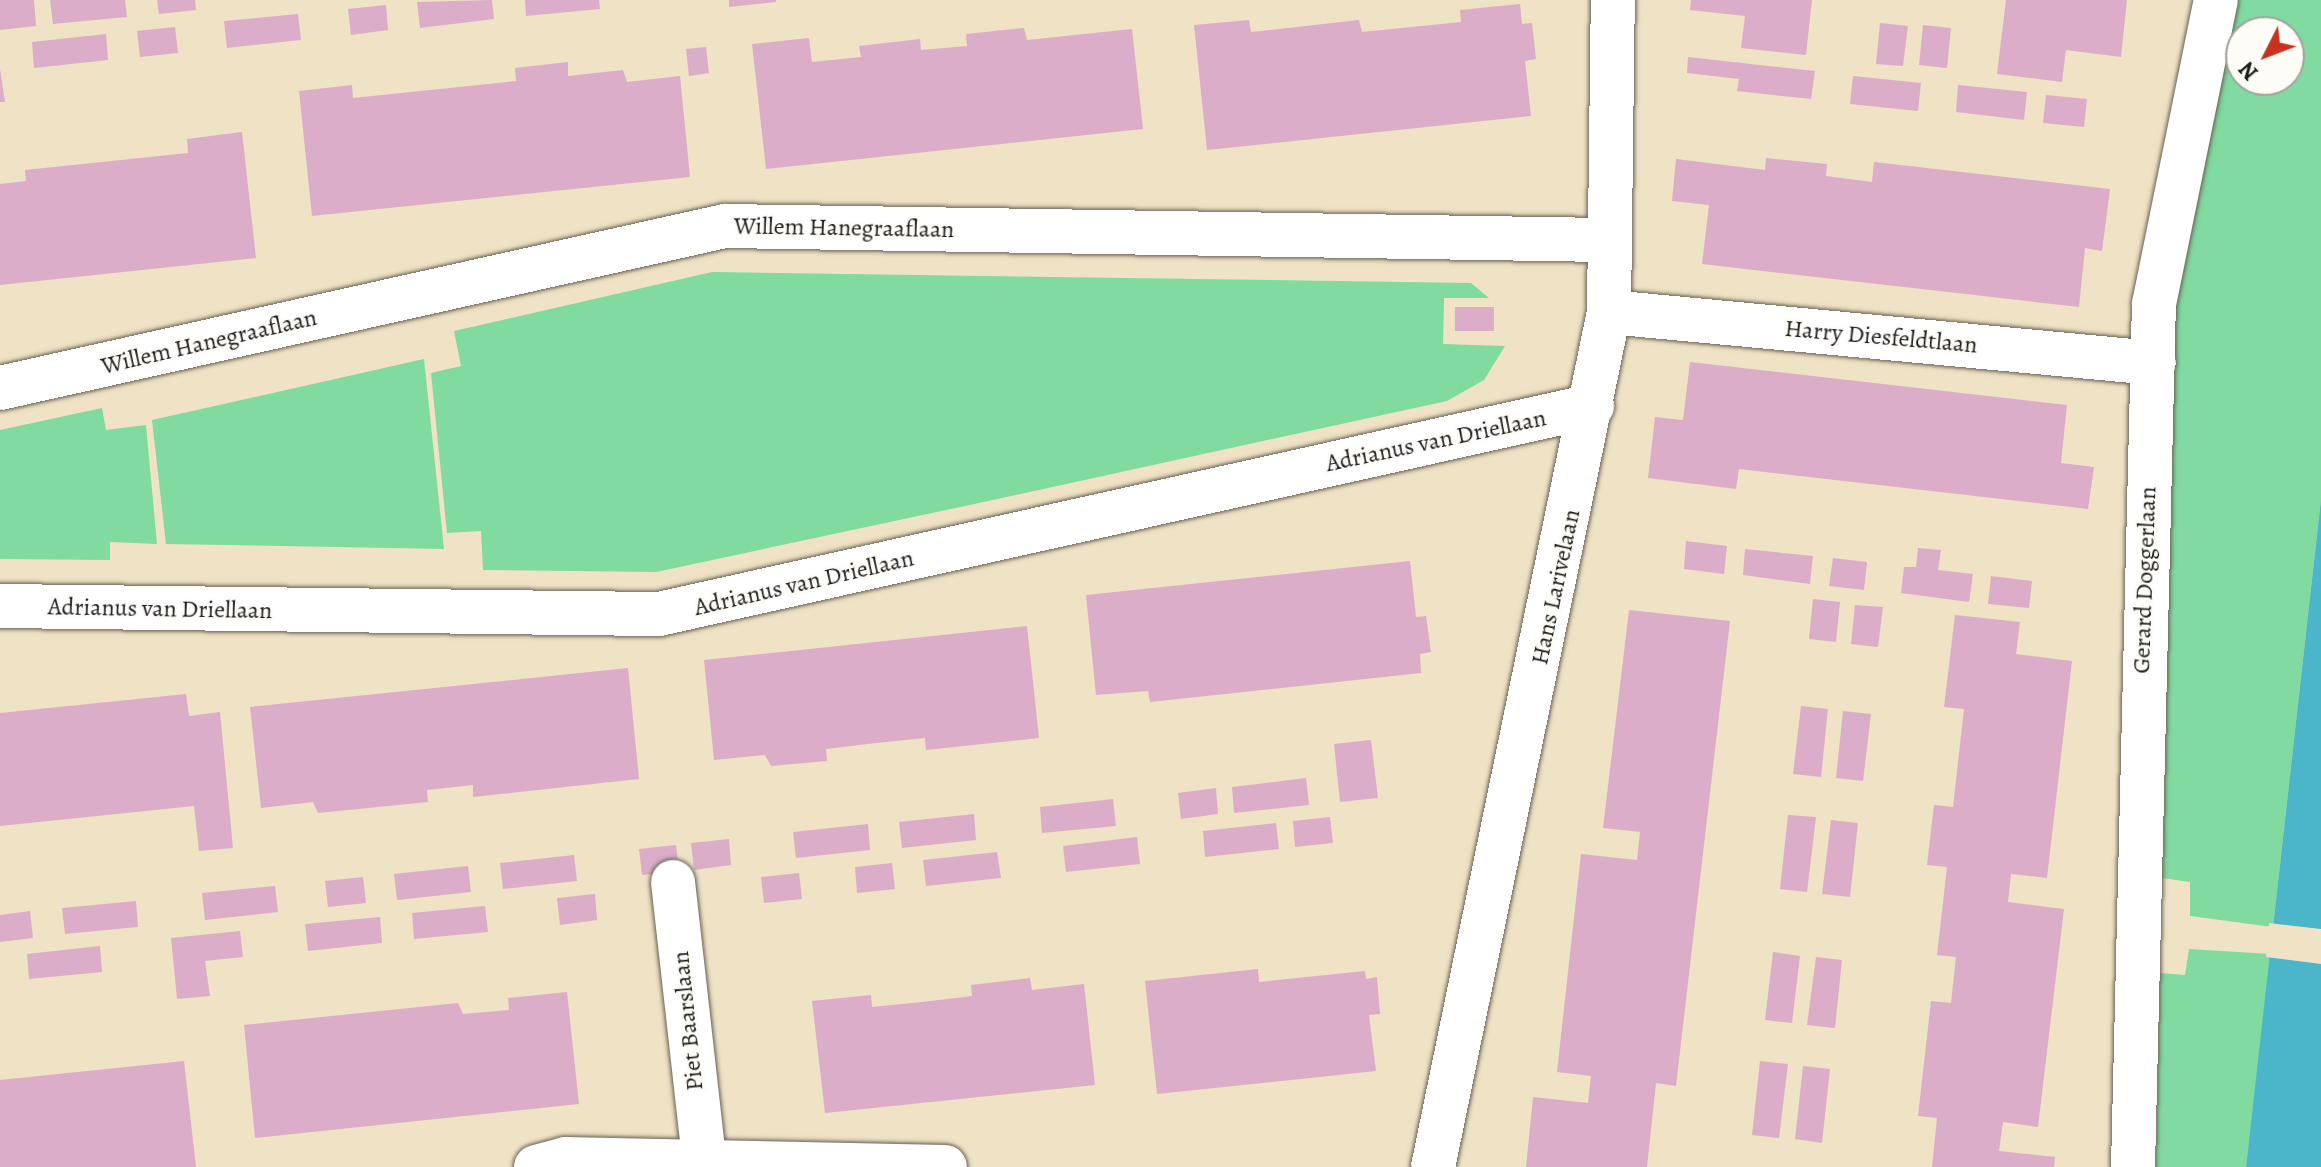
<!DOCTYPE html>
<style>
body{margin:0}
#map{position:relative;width:2321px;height:1167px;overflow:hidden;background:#f0e2c4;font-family:Alegreya,serif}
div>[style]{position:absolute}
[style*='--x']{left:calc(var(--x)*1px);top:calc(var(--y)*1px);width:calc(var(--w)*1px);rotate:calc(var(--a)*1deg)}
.green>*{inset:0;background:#81da9f}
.water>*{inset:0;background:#4bb5c9}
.pier>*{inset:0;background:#f0e2c4}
.building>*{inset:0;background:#dbadc9}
.roads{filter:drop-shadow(0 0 2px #666157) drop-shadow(0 0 2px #666157)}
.minor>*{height:44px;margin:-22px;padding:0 22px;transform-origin:22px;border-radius:22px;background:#fff}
span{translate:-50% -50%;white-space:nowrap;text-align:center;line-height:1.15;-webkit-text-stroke:6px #fdfcf7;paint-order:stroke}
.street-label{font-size:24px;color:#1c1c1c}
.north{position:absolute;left:2225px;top:16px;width:80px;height:80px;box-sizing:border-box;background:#fdfcf7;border:2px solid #a3a29f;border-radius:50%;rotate:228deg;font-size:22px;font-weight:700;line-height:32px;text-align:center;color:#1c1c1c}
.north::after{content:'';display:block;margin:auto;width:28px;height:36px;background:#c8321e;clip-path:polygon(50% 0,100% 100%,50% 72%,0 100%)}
</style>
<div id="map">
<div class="green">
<i style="clip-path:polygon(evenodd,2238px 0,2321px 0,2321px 499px,2273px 927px,2190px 916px,2190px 882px,2162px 878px,2176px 306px,2238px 0,2241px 32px,2289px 32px,2289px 80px,2241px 80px,2241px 32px)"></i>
<i style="clip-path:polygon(712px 272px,1471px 283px,1489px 298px,1444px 298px,1443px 344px,1505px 346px,1484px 380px,1447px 401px,965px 506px,656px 572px,483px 570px,481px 531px,447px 533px,431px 373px,461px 366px,454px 331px)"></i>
<i style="clip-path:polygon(424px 359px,444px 549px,166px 544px,152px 420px)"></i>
<i style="clip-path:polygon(102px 408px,106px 430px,146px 425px,157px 544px,110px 542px,110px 560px,0 559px,0 430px)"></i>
<i style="clip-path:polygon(2189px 949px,2271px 954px,2246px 1167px,2156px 1167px,2160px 973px,2185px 975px)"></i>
</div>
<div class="water">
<i style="clip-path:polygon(2321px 499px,2321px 1167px,2246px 1167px,2273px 927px)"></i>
</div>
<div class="pier">
<i style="clip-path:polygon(2269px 923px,2321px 929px,2321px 964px,2266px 957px)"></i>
</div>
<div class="building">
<i style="clip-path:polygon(0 0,34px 0,36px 26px,0 30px)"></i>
<i style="clip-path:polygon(50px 0,125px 0,127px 17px,53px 24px)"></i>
<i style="clip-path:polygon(157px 0,195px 0,196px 10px,159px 14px)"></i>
<i style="clip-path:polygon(492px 0,494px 19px,420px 28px,417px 2px)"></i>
<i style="clip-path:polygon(525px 0,599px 0,600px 9px,526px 16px)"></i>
<i style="clip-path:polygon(729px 0,776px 0,776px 2px,729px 7px)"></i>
<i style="clip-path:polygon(1691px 0,1812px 0,1806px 55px,1741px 48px,1745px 16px,1690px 10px)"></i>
<i style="clip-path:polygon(2006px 0,2127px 0,2121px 57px,2066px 50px,2062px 82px,1997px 74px)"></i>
<i style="clip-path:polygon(1520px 4px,1522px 24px,1532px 23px,1536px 59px,1525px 61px,1531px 116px,1207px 150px,1194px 25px,1249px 20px,1251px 32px,1359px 20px,1362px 32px,1461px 22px,1460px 10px)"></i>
<i style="clip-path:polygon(386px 5px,388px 30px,351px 35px,348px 9px)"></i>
<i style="clip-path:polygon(298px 14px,301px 40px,227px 48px,224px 21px)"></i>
<i style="clip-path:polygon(1880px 23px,1908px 26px,1903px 66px,1876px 64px)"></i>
<i style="clip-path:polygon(1923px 25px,1951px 28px,1947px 68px,1919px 65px)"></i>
<i style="clip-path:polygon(175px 27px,178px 53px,140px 57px,137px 31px)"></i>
<i style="clip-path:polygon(1024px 28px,1027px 40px,1132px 29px,1143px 129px,766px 169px,752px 44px,809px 38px,812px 62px,861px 57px,859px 46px,920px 39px,921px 50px,967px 46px,966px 34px)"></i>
<i style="clip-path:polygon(106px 34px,108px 60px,34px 68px,32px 42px)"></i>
<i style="clip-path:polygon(706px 47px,709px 73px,689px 76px,686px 49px)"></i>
<i style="clip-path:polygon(1688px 57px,1815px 71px,1811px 99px,1737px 91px,1739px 79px,1687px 73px)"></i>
<i style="clip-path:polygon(568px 62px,568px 76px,623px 70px,627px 82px,680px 76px,690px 177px,312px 216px,299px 91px,352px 85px,353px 98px,516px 81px,515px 68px)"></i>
<i style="clip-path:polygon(0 69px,5px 102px,0 102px)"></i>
<i style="clip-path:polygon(1853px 76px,1921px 83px,1918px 111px,1850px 104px)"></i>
<i style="clip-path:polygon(1958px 85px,2027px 92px,2024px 120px,1956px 112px)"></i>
<i style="clip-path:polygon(2046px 95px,2087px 99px,2084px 127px,2043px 123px)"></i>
<i style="clip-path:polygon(242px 132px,256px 258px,0 285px,0 184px,26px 181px,25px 170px,188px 153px,187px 139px)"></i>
<i style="clip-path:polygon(1766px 158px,1827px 164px,1826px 176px,1872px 182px,1874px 162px,2110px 189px,2102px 251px,2085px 248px,2079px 307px,1702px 264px,1709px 205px,1672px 201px,1676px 159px,1765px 170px)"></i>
<i style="clip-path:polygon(1455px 307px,1494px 307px,1494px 331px,1455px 331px)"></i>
<i style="clip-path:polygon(1690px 362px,2067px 405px,2061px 463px,2094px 467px,2088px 509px,1739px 469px,1736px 489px,1648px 478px,1655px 417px,1683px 420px)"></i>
<i style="clip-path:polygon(1686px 541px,1727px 546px,1724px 574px,1684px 569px)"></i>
<i style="clip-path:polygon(1918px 548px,1941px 550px,1938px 570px,1973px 574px,1969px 602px,1901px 593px,1904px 567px,1916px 567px)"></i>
<i style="clip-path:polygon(1745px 549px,1813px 556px,1810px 584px,1743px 575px)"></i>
<i style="clip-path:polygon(1833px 558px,1867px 562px,1864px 590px,1829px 586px)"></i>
<i style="clip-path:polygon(1410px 561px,1416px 617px,1426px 616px,1431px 652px,1420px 654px,1421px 673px,1150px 702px,1148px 691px,1096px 695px,1086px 595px)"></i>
<i style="clip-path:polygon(1991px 576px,2032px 581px,2029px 608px,1988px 604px)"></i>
<i style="clip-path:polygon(1813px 599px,1840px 602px,1836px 642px,1809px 639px)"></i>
<i style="clip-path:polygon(1855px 605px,1883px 607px,1878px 647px,1851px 644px)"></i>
<i style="clip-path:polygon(1629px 610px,1730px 621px,1676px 1086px,1656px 1083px,1647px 1167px,1526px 1167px,1533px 1097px,1588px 1103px,1591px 1076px,1557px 1072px,1581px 854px,1637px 860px,1640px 832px,1603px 828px)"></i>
<i style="clip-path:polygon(1955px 615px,2020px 622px,2016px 654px,2072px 661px,2047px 878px,2011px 874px,2008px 902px,2064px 909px,2038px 1127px,2003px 1122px,1999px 1151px,2055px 1157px,2054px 1167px,1932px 1167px,1937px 1118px,1918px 1116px,1931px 1001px,1951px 1003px,1956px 957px,1937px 955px,1947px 867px,1927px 865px,1934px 805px,1953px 807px,1964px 709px,1944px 707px)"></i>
<i style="clip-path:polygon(1027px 626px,1039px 738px,926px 750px,925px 738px,876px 743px,826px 749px,827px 761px,771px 766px,765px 755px,714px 760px,704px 660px)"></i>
<i style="clip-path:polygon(628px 668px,639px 779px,473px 797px,473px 785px,427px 790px,428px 802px,318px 813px,313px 802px,261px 808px,250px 707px)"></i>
<i style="clip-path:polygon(186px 694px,189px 716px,220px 712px,233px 848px,199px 851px,194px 806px,0 826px,0 713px)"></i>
<i style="clip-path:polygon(1801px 706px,1828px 709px,1821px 777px,1793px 774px)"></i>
<i style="clip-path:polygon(1843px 711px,1871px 714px,1863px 781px,1836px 778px)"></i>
<i style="clip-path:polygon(1371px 740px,1378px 798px,1340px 802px,1334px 744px)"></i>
<i style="clip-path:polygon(1306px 778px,1309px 805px,1234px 813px,1232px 787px)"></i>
<i style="clip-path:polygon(1216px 788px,1218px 814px,1181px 819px,1178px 793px)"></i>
<i style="clip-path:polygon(1113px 799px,1116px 826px,1042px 833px,1040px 807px)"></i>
<i style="clip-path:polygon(974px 814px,976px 840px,902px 848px,899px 822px)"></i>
<i style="clip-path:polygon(1788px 815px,1816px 817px,1807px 892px,1780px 889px)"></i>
<i style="clip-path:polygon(1330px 817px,1333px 843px,1295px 847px,1293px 821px)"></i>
<i style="clip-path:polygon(1831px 820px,1858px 823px,1850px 897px,1822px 894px)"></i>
<i style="clip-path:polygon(1276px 823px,1279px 849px,1205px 857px,1203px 831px)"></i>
<i style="clip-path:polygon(868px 824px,870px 850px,796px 858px,793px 832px)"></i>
<i style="clip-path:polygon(1137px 837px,1140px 864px,1066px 872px,1063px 846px)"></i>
<i style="clip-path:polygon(729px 839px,731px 865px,694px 870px,691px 843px)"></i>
<i style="clip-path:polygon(676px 845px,679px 871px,642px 875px,639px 849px)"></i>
<i style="clip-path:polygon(997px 852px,1001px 878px,926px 886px,923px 860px)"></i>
<i style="clip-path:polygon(574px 855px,577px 881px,503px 889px,500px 863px)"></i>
<i style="clip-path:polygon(892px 863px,895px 889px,857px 893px,855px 867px)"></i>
<i style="clip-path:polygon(468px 866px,471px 892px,397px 900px,394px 874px)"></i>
<i style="clip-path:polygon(799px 873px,802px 899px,764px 903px,761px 877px)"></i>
<i style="clip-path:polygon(363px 877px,366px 903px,328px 907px,325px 881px)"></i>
<i style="clip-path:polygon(275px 886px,278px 912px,205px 920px,202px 893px)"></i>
<i style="clip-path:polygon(595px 894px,597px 920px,560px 925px,557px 898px)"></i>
<i style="clip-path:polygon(136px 901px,138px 927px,65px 934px,62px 908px)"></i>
<i style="clip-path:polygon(485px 906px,488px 932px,414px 939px,412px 913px)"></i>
<i style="clip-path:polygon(30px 911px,33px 938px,0 942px,0 915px)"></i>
<i style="clip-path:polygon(380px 917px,382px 943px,308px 951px,305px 924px)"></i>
<i style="clip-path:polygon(240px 931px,243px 957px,205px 961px,210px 996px,177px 999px,171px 938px)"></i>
<i style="clip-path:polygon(100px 946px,102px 972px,29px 979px,27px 954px)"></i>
<i style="clip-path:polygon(1773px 952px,1800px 956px,1792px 1023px,1765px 1020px)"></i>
<i style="clip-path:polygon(1816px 957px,1842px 960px,1835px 1028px,1807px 1025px)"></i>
<i style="clip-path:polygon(1258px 969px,1259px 982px,1365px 971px,1366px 979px,1377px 977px,1380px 1014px,1369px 1015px,1376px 1071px,1157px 1094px,1145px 981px)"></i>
<i style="clip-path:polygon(1030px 978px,1032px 990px,1084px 984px,1095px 1085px,825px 1113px,812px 1001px,871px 995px,872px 1007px,922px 1002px,972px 996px,971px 985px)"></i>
<i style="clip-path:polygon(567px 992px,579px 1104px,255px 1138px,244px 1025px,458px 1003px,463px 1014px,509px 1010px,508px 998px)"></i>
<i style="clip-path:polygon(184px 1061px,196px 1167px,0 1167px,0 1080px)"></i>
<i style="clip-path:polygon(1760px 1061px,1788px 1064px,1779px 1138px,1752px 1135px)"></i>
<i style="clip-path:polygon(1803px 1066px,1830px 1069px,1822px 1143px,1795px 1139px)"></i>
</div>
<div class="roads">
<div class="minor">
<i style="--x:1609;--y:312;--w:547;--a:5.35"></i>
<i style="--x:0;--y:388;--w:743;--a:-12.6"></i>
<i style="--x:725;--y:226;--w:884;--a:0.91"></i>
<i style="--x:0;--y:606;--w:659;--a:0.7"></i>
<i style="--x:659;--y:614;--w:956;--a:-12.57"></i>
<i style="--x:673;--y:882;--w:280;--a:83.6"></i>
<i style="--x:536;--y:1167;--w:30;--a:-15"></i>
<i style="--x:565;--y:1159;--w:380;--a:1.2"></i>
<i style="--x:1433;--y:1167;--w:873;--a:-78.37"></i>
<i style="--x:1609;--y:312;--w:312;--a:-89.3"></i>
<i style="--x:2133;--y:1167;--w:863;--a:-88.61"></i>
<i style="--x:2154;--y:304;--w:310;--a:-78.5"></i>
</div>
</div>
<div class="street-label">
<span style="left:844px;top:228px;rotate:1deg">Willem Hanegraaflaan</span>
<span style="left:1881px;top:337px;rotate:5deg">Harry Diesfeldtlaan</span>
<span style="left:209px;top:342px;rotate:-13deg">Willem Hanegraaflaan</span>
<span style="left:1436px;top:441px;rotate:-12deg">Adrianus van Driellaan</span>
<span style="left:2145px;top:580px;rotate:-88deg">Gerard Doggerlaan</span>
<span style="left:804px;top:583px;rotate:-13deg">Adrianus van Driellaan</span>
<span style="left:1556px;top:587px;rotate:-78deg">Hans Larivelaan</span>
<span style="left:160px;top:609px;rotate:1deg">Adrianus van Driellaan</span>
<span style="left:688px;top:1021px;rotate:-96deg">Piet Baarslaan</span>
</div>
<div class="north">N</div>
</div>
